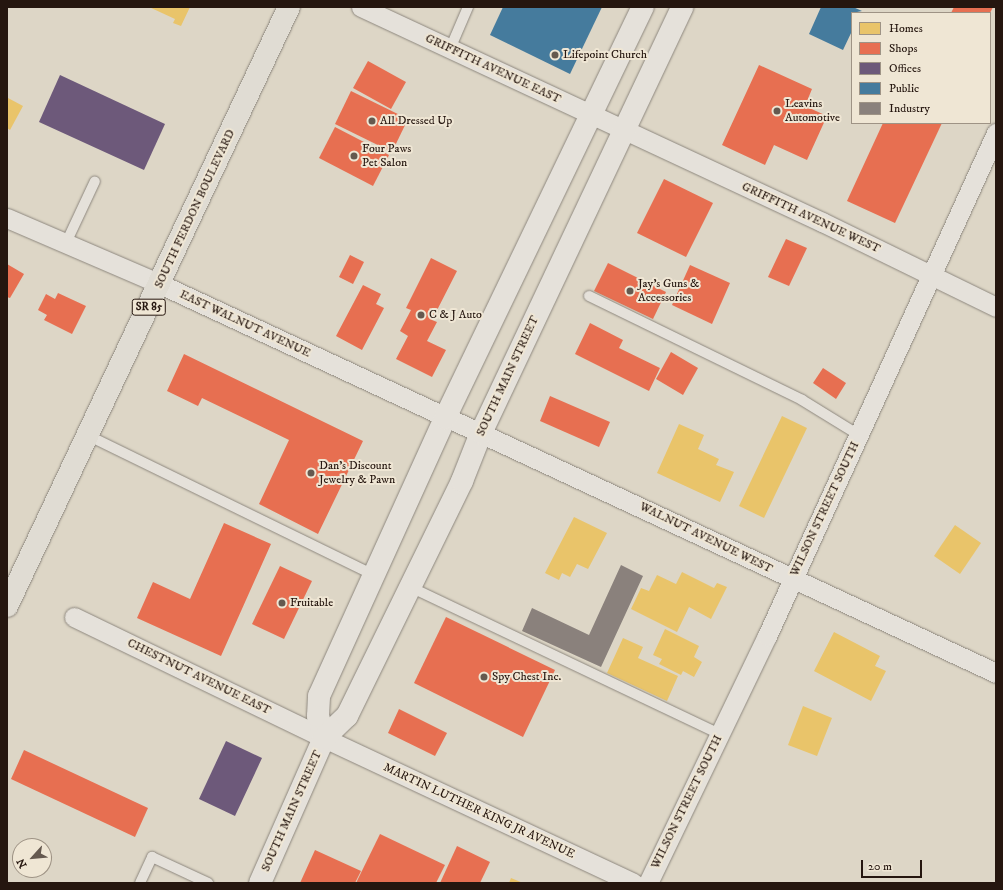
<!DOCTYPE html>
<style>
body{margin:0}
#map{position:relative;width:1003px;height:890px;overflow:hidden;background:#ddd6c6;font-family:"IM FELL DW Pica",serif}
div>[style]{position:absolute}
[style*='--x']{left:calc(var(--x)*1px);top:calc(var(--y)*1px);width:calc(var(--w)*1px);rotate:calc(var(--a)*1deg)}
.homes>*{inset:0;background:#e9c46a}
.shops>*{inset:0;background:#e76f51}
.offices>*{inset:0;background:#6d597a}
.public>*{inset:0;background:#457b9d}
.industry>*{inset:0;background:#8a817c}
.roads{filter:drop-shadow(0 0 1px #8d877e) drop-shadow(0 0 1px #8d877e)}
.service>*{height:10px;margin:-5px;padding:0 5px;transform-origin:5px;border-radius:5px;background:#e5e1da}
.minor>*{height:19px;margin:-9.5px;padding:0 9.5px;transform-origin:9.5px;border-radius:9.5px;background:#e5e1da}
.tertiary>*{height:22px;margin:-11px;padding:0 11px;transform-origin:11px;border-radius:11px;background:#e5e1da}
.primary>*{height:22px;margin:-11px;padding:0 11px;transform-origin:11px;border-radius:11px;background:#e0dcd3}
.dots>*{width:11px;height:11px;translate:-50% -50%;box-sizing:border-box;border:2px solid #efe6d4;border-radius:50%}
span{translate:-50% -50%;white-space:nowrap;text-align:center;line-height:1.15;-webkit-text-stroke:4px #efe6d4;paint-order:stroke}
.shield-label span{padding:1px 3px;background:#efe6d4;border:1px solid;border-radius:3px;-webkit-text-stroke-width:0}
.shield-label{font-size:11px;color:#25160f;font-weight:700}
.poi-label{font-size:12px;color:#25160f}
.left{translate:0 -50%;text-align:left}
.street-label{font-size:12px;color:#25160f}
.frame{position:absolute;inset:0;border:8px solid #25160f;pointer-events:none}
.legend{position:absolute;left:851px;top:12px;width:140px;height:112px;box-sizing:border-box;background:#efe6d4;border:1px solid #9e9385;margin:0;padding:5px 7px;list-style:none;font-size:12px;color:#25160f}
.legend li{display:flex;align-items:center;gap:8px;height:20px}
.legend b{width:20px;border:1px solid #9e9385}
.north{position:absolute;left:12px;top:838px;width:40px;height:40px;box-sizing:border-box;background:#efe6d4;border:1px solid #9e9385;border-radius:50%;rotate:243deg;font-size:11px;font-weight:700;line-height:16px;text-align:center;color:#25160f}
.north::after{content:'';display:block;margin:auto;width:14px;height:18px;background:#65594f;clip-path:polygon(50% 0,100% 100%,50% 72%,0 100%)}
.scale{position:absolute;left:861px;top:860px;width:61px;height:18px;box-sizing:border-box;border:2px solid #25160f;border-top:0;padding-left:5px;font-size:12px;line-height:14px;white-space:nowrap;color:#25160f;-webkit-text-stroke:3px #efe6d4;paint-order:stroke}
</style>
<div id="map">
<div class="homes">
<i style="clip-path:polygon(149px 7px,190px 7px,181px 26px,173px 23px,175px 19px)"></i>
<i style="clip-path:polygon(8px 98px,23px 106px,10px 130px,7px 128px)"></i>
<i style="clip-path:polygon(782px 416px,807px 428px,764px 518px,739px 506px)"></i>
<i style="clip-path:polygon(679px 424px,704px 435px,698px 449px,719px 459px,716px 465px,734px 472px,720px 502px,657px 473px)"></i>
<i style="clip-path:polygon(574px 517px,607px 533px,588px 569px,577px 564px,570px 577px,562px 573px,559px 580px,545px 573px)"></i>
<i style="clip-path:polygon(955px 525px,981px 543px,960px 574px,934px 556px)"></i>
<i style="clip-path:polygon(682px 572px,714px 588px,717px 583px,727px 587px,711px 619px,689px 607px,677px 632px,631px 609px,641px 588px,649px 591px,657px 575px,676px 584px)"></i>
<i style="clip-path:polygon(665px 629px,699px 646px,694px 657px,702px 662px,694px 677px,683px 671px,681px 675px,659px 664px,662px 659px,653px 655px)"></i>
<i style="clip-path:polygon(834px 632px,880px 656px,875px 666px,886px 671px,871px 701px,814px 671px)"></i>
<i style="clip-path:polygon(623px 638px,643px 647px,638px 658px,678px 676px,667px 701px,607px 673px)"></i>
<i style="clip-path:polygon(803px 706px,832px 718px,817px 756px,788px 745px)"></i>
<i style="clip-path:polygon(511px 878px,523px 883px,509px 883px)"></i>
</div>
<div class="shops">
<i style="clip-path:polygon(954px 7px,993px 7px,990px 13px,951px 13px)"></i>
<i style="clip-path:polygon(368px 61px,406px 82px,391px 109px,353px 88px)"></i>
<i style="clip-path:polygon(759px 65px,812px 89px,805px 106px,827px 116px,807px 160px,774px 145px,765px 165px,722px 145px)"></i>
<i style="clip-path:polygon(351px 91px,408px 119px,392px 152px,335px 124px)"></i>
<i style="clip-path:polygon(883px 123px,942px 123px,895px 223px,847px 201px)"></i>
<i style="clip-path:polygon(335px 127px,389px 155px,373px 186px,319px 158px)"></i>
<i style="clip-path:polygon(664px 179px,713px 203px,686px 257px,637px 233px)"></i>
<i style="clip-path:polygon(786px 239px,807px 248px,789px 286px,768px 277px)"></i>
<i style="clip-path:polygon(350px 255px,364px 262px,353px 284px,339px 277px)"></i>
<i style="clip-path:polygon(431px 258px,457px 271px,432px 320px,437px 322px,427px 341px,446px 350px,432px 377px,396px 359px,408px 336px,400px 331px,411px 310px,406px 308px)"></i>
<i style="clip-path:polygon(608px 263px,666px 292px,653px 319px,594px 291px)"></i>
<i style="clip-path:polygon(7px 264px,24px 274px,10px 298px,7px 297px)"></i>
<i style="clip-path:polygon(690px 265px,730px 283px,712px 324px,672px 305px)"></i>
<i style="clip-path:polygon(363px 285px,381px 294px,376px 304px,384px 308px,362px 350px,336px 336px)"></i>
<i style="clip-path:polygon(58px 293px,86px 306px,72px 334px,44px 320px,47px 315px,38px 310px,46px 294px,55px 299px)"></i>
<i style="clip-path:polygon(590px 323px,623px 340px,619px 348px,660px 368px,649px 391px,575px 354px)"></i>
<i style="clip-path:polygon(671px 352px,698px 368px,683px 395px,656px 379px)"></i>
<i style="clip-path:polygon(184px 354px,363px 441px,318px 534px,259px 504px,289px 440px,202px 398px,198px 406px,167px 391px)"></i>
<i style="clip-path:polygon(823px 368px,846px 383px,836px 399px,813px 383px)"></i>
<i style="clip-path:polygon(550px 396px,610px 422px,599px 447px,540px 421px)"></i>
<i style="clip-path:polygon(224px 523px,271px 544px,221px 656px,137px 618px,153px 582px,190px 599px)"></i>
<i style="clip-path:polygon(280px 566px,312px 581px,284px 639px,252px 624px)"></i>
<i style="clip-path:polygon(446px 617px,555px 670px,523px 737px,414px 683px)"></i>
<i style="clip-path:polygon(399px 709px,447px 733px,435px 756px,388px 733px)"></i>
<i style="clip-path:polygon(24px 750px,148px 808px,135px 837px,11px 779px)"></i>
<i style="clip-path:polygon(380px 834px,445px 865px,436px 883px,356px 883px)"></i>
<i style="clip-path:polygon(457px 846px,490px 862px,480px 883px,440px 883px)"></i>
<i style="clip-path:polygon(315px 850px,361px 871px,355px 883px,300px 883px)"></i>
</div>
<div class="offices">
<i style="clip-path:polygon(60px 75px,165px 124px,144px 170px,39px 122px)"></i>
<i style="clip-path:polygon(226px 741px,262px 758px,235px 816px,199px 799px)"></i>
</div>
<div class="public">
<i style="clip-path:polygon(503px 7px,602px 7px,570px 74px,490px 35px)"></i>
<i style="clip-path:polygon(821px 7px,853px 7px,862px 11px,852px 13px,852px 31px,843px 50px,809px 34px)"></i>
</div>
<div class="industry">
<i style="clip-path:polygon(621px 565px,643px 576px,601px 667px,522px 631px,532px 608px,589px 635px)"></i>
</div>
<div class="roads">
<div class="service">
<i style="--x:450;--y:49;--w:46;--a:-66.8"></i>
<i style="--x:66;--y:243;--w:68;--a:-64.9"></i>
<i style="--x:589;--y:296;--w:237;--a:26"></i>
<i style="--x:802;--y:400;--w:67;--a:31.6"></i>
<i style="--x:89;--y:436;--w:317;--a:26"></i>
<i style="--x:410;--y:587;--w:343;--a:25.4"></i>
<i style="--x:140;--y:883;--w:29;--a:-65"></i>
<i style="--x:152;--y:857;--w:62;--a:24.9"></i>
</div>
<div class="minor">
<i style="--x:361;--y:7;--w:509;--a:25"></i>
<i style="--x:822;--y:222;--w:194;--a:26"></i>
<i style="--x:7;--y:218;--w:167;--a:23.3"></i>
<i style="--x:160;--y:284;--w:922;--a:24.95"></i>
<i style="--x:74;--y:617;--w:278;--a:25.8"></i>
<i style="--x:324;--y:738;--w:341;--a:25.1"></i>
<i style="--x:648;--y:883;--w:274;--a:-64.3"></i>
<i style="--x:767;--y:636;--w:553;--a:-65.52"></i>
</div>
<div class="tertiary">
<i style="--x:324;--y:738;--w:23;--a:-105"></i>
<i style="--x:318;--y:716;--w:20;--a:-87"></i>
<i style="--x:319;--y:696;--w:305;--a:-65.6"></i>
<i style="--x:445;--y:418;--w:456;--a:-64.3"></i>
<i style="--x:260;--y:883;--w:158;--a:-66.2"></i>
<i style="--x:324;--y:738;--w:32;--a:-44"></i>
<i style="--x:347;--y:716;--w:262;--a:-63.9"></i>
<i style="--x:462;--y:481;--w:52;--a:-68.4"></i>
<i style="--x:481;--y:433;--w:471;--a:-64.7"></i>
</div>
<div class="primary">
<i style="--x:7;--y:606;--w:662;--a:-64.79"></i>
</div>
</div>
<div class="dots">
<i style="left:555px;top:55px;background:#65594f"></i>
<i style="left:777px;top:111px;background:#65594f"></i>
<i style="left:372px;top:121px;background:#65594f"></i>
<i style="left:354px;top:156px;background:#65594f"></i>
<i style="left:630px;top:291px;background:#65594f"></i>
<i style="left:421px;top:315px;background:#65594f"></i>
<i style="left:311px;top:473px;background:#65594f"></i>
<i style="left:282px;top:603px;background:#65594f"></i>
<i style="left:484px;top:677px;background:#65594f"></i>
</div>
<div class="shield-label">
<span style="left:149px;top:307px">SR 85</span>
</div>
<div class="poi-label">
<span class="left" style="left:563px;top:55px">Lifepoint Church</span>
<span class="left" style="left:785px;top:111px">Leavins<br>Automotive</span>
<span class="left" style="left:380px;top:121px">All Dressed Up</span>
<span class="left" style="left:362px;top:156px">Four Paws<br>Pet Salon</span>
<span class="left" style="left:638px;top:291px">Jay's Guns &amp;<br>Accessories</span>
<span class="left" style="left:429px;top:315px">C &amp; J Auto</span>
<span class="left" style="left:319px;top:473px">Dan's Discount<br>Jewelry &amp; Pawn</span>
<span class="left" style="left:290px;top:603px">Fruitable</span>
<span class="left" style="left:492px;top:677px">Spy Chest Inc.</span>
</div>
<div class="street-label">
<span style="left:493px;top:69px;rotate:25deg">GRIFFITH AVENUE EAST</span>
<span style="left:195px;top:209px;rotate:-65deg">SOUTH FERDON BOULEVARD</span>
<span style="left:811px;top:218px;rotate:25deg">GRIFFITH AVENUE WEST</span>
<span style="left:245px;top:324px;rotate:25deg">EAST WALNUT AVENUE</span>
<span style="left:508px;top:376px;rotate:-65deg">SOUTH MAIN STREET</span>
<span style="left:825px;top:509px;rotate:-65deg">WILSON STREET SOUTH</span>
<span style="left:706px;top:538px;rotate:26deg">WALNUT AVENUE WEST</span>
<span style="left:199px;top:677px;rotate:26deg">CHESTNUT AVENUE EAST</span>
<span style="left:687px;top:802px;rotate:-64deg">WILSON STREET SOUTH</span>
<span style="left:292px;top:811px;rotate:-66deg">SOUTH MAIN STREET</span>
<span style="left:479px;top:811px;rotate:25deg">MARTIN LUTHER KING JR AVENUE</span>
</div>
<div class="frame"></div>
<ul class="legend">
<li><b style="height:11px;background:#e9c46a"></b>Homes</li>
<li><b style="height:11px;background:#e76f51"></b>Shops</li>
<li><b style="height:11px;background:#6d597a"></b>Offices</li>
<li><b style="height:11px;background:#457b9d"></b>Public</li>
<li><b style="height:11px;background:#8a817c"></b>Industry</li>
</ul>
<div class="north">N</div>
<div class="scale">20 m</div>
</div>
